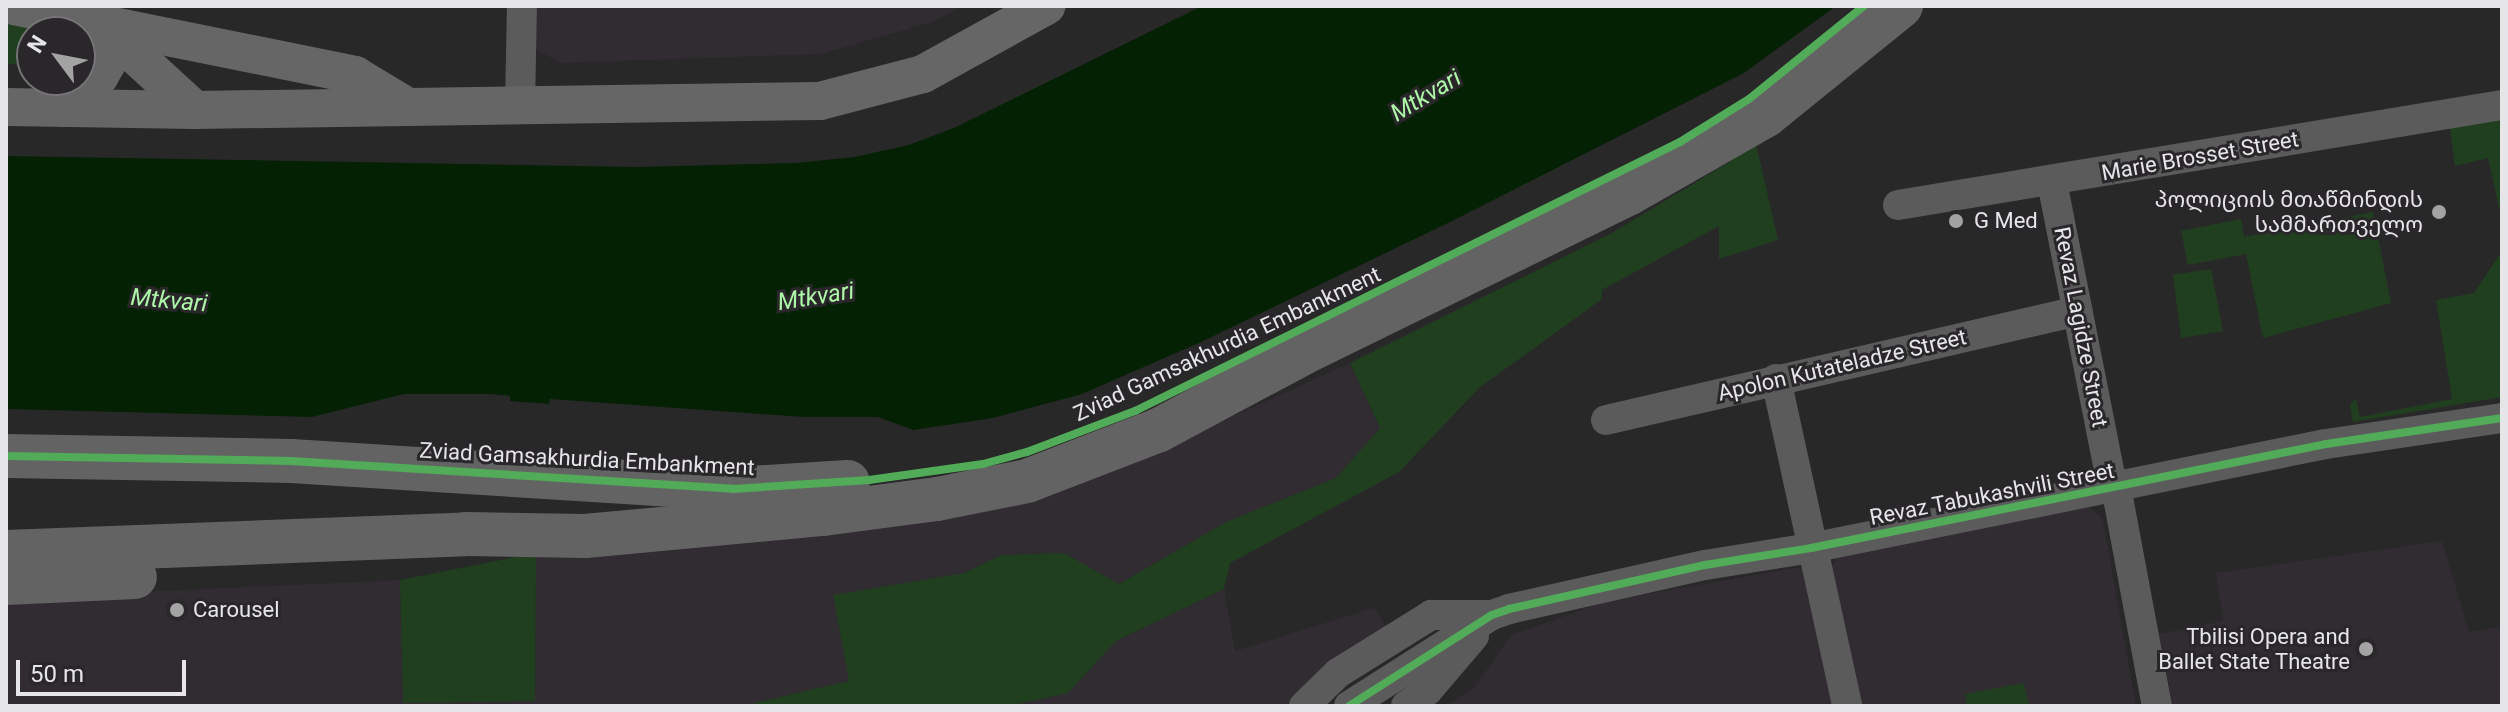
<!DOCTYPE html>
<meta charset="utf-8">
<style>
body{margin:0}
#map{position:relative;width:2508px;height:712px;overflow:hidden;background:#292829;font-family:Roboto,"Noto Sans Georgian",sans-serif}
div>[style]{position:absolute}
[style*='--x']{left:calc(var(--x)*1px);top:calc(var(--y)*1px);width:calc(var(--w)*1px);rotate:calc(var(--a)*1deg)}
.built>*{inset:0;background:#312b32}
.green>*{inset:0;background:#203f1f}
.water>*{inset:0;background:#042104}
.minor>*{height:30px;margin:-15px;padding:0 15px;transform-origin:15px;border-radius:15px;background:#5c5b5c}
.major>*{height:38px;margin:-19px;padding:0 19px;transform-origin:19px;border-radius:19px;background:#666}
.highway>*{height:44px;margin:-22px;padding:0 22px;transform-origin:22px;border-radius:22px;background:#636363}
.cycleway>*{height:8px;margin:-4px;padding:0 4px;transform-origin:4px;border-radius:4px;background:#51ab58}
.dots>*{width:22px;height:22px;translate:-50% -50%;box-sizing:border-box;border:4px solid #2a272a;border-radius:50%}
span{translate:-50% -50%;white-space:nowrap;text-align:center;line-height:1.15;-webkit-text-stroke:6px #2a272a;paint-order:stroke}
.street-label{font-size:22px;color:#e6e5e7}
.poi-label{font-size:22px;color:#e6e5e7}
.right{translate:-100% -50%;text-align:right}
.left{translate:0 -50%;text-align:left}
.water-label{font-size:24px;color:#aef7a8;font-style:italic}
.frame{position:absolute;inset:0;border:8px solid #e6e5e7;pointer-events:none}
.north{position:absolute;left:16px;top:16px;width:80px;height:80px;box-sizing:border-box;background:#2a272a;border:2px solid #757376;border-radius:50%;rotate:302deg;font-size:22px;font-weight:700;line-height:32px;text-align:center;color:#e6e5e7}
.north::after{content:'';display:block;margin:auto;width:28px;height:36px;background:#a4a3a4;clip-path:polygon(50% 0,100% 100%,50% 72%,0 100%)}
.scale{position:absolute;left:16px;top:660px;width:170px;height:36px;box-sizing:border-box;border:4px solid #e6e5e7;border-top:0;padding-left:10px;font-size:24px;line-height:28px;white-space:nowrap;color:#e6e5e7;-webkit-text-stroke:6px #2a272a;paint-order:stroke}
</style>
<div id="map">
<div class="built">
<i style="clip-path:polygon(524px 6px,963px 6px,932px 22px,821px 54px,560px 63px,536px 49px)"></i>
<i style="clip-path:polygon(1350px 363px,1380px 428px,1336px 478px,1226px 522px,1119px 584px,1064px 553px,1001px 555px,964px 573px,834px 595px,849px 681px,742px 706px,6px 706px,6px 598px,400px 580px,403px 703px,535px 701px,536px 553px,1183px 439px)"></i>
<i style="clip-path:polygon(2088px 505px,2103px 520px,2136px 706px,1861px 706px,1832px 566px,1837px 558px)"></i>
<i style="clip-path:polygon(2442px 541px,2469px 632px,2502px 626px,2502px 706px,2173px 706px,2159px 634px,2223px 621px,2216px 573px)"></i>
<i style="clip-path:polygon(1806px 566px,1836px 706px,1446px 706px,1475px 687px,1511px 635px,1607px 601px)"></i>
<i style="clip-path:polygon(1224px 589px,1235px 651px,1374px 608px,1386px 627px,1290px 706px,1009px 706px,1068px 693px,1116px 641px)"></i>
</div>
<div class="green">
<i style="clip-path:polygon(6px 11px,94px 29px,98px 46px,92px 62px,80px 66px,80px 32px,32px 32px,32px 65px,6px 64px)"></i>
<i style="clip-path:polygon(2502px 120px,2502px 221px,2488px 158px,2455px 166px,2450px 128px)"></i>
<i style="clip-path:polygon(1755px 140px,1778px 240px,1719px 259px,1719px 226px,1602px 290px,1602px 299px,1479px 388px,1399px 472px,1230px 563px,1224px 589px,1116px 641px,1068px 693px,1009px 706px,742px 706px,849px 681px,833px 595px,964px 573px,1001px 555px,1064px 553px,1119px 584px,1226px 522px,1336px 478px,1380px 428px,1350px 363px,1612px 233px,1731px 161px)"></i>
<i style="clip-path:polygon(2373px 212px,2391px 303px,2263px 338px,2246px 254px,2188px 265px,2181px 231px,2241px 219px,2244px 237px)"></i>
<i style="clip-path:polygon(2502px 251px,2502px 397px,2353px 422px,2350px 404px,2356px 399px,2360px 417px,2452px 399px,2436px 300px,2474px 293px)"></i>
<i style="clip-path:polygon(2211px 269px,2223px 331px,2181px 338px,2173px 275px)"></i>
<i style="clip-path:polygon(536px 553px,535px 701px,403px 703px,400px 580px)"></i>
<i style="clip-path:polygon(2024px 683px,2029px 706px,1967px 706px,1965px 694px)"></i>
</div>
<div class="water">
<i style="clip-path:polygon(1202px 6px,1836px 6px,1744px 73px,1452px 221px,1201px 342px,1082px 394px,993px 418px,913px 430px,878px 417px,804px 417px,550px 399px,549px 404px,510px 401px,510px 396px,492px 394px,404px 394px,312px 417px,6px 409px,6px 156px,636px 167px,796px 163px,854px 157px,909px 145px,956px 127px)"></i>
</div>
<div class="minor">
<i style="--x:520;--y:107;--w:101;--a:-88.9"></i>
<i style="--x:2052;--y:182;--w:298;--a:78.8"></i>
<i style="--x:2110;--y:474;--w:14;--a:65"></i>
<i style="--x:2116;--y:487;--w:223;--a:79.4"></i>
<i style="--x:1898;--y:205;--w:612;--a:-9.4"></i>
<i style="--x:1776;--y:379;--w:335;--a:77.7"></i>
<i style="--x:1606;--y:420;--w:484;--a:-13"></i>
<i style="--x:1304;--y:706;--w:47;--a:-44.1"></i>
<i style="--x:1338;--y:673;--w:110;--a:-31.9"></i>
<i style="--x:1431;--y:615;--w:61;--a:0"></i>
<i style="--x:1349;--y:706;--w:169;--a:-32.5"></i>
<i style="--x:1492;--y:615;--w:18;--a:-19"></i>
<i style="--x:1509;--y:609;--w:201;--a:-12.7"></i>
<i style="--x:1705;--y:565;--w:107;--a:-9.1"></i>
<i style="--x:1811;--y:548;--w:525;--a:-11.42"></i>
<i style="--x:2326;--y:444;--w:178;--a:-8.4"></i>
<i style="--x:1406;--y:706;--w:27;--a:-36"></i>
<i style="--x:1428;--y:690;--w:71;--a:-49.6"></i>
</div>
<div class="major">
<i style="--x:14;--y:6;--w:348;--a:11.4"></i>
<i style="--x:355;--y:75;--w:62;--a:31.1"></i>
<i style="--x:101;--y:24;--w:127;--a:42.5"></i>
<i style="--x:6;--y:107;--w:189;--a:0.9"></i>
<i style="--x:195;--y:110;--w:625;--a:-0.83"></i>
<i style="--x:820;--y:101;--w:106;--a:-14.7"></i>
<i style="--x:923;--y:74;--w:141;--a:-28.9"></i>
<i style="--x:63;--y:108;--w:48;--a:-40.7"></i>
<i style="--x:99;--y:77;--w:22;--a:-60"></i>
<i style="--x:110;--y:58;--w:22;--a:-80"></i>
</div>
<div class="highway">
<i style="--x:6;--y:456;--w:285;--a:1"></i>
<i style="--x:291;--y:461;--w:443;--a:3.6"></i>
<i style="--x:733;--y:489;--w:115;--a:-3.5"></i>
<i style="--x:6;--y:552;--w:459;--a:-2.2"></i>
<i style="--x:465;--y:534;--w:120;--a:1"></i>
<i style="--x:585;--y:536;--w:239;--a:-5.3"></i>
<i style="--x:823;--y:514;--w:115;--a:-7.5"></i>
<i style="--x:937;--y:499;--w:92;--a:-11.3"></i>
<i style="--x:1027;--y:481;--w:142;--a:-21.1"></i>
<i style="--x:1159;--y:430;--w:163;--a:-28.1"></i>
<i style="--x:1303;--y:353;--w:362;--a:-26.1"></i>
<i style="--x:1628;--y:194;--w:158;--a:-29.7"></i>
<i style="--x:1765;--y:116;--w:175;--a:-39"></i>
<i style="--x:6;--y:583;--w:129;--a:-2.7"></i>
</div>
<div class="cycleway">
<i style="--x:6;--y:456;--w:285;--a:1"></i>
<i style="--x:291;--y:461;--w:443;--a:3.6"></i>
<i style="--x:733;--y:489;--w:136;--a:-3.8"></i>
<i style="--x:869;--y:480;--w:115;--a:-8"></i>
<i style="--x:983;--y:464;--w:46;--a:-15.3"></i>
<i style="--x:1027;--y:452;--w:116;--a:-20.8"></i>
<i style="--x:1135;--y:411;--w:608;--a:-26.27"></i>
<i style="--x:1680;--y:142;--w:81;--a:-31.9"></i>
<i style="--x:1749;--y:99;--w:148;--a:-39"></i>
<i style="--x:1349;--y:706;--w:169;--a:-32.5"></i>
<i style="--x:1492;--y:615;--w:18;--a:-19"></i>
<i style="--x:1509;--y:609;--w:201;--a:-12.7"></i>
<i style="--x:1705;--y:565;--w:107;--a:-9.1"></i>
<i style="--x:1811;--y:548;--w:525;--a:-11.42"></i>
<i style="--x:2326;--y:444;--w:178;--a:-8.4"></i>
</div>
<div class="dots">
<i style="left:2439px;top:212px;background:#a4a3a4"></i>
<i style="left:1956px;top:221px;background:#a4a3a4"></i>
<i style="left:177px;top:610px;background:#a4a3a4"></i>
<i style="left:2366px;top:649px;background:#a4a3a4"></i>
</div>
<div class="street-label">
<span style="left:2200px;top:156px;rotate:-10deg">Marie Brosset Street</span>
<span style="left:2081px;top:327px;rotate:79deg">Revaz Lagidze Street</span>
<span style="left:1227px;top:344px;rotate:-25deg">Zviad Gamsakhurdia Embankment</span>
<span style="left:1842px;top:365px;rotate:-13deg">Apolon Kutateladze Street</span>
<span style="left:587px;top:459px;rotate:3deg">Zviad Gamsakhurdia Embankment</span>
<span style="left:1992px;top:494px;rotate:-11deg">Revaz Tabukashvili Street</span>
</div>
<div class="poi-label">
<span class="right" style="left:2423px;top:212px">პოლიციის მთაწმინდის<br>სამმართველო</span>
<span class="left" style="left:1974px;top:221px">G Med</span>
<span class="left" style="left:193px;top:610px">Carousel</span>
<span class="right" style="left:2350px;top:649px">Tbilisi Opera and<br>Ballet State Theatre</span>
</div>
<div class="water-label">
<span style="left:1426px;top:96px;rotate:-31deg">Mtkvari</span>
<span style="left:816px;top:297px;rotate:-9deg">Mtkvari</span>
<span style="left:169px;top:301px;rotate:5deg">Mtkvari</span>
</div>
<div class="frame"></div>
<div class="north">N</div>
<div class="scale">50 m</div>
</div>
